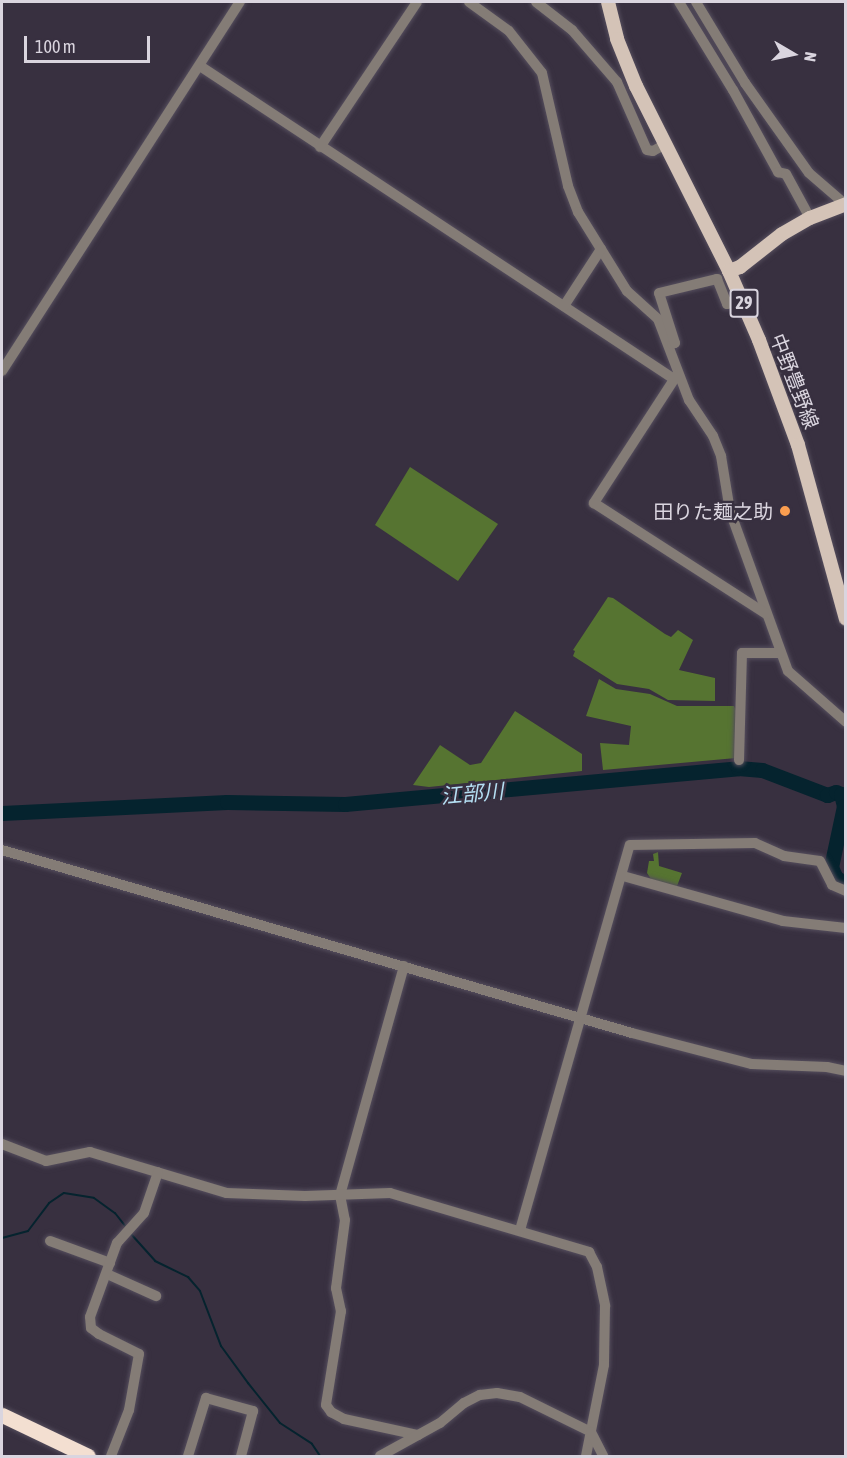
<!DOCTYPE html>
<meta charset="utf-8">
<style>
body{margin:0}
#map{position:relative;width:847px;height:1458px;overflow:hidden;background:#383040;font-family:"Asap Condensed","Noto Sans JP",sans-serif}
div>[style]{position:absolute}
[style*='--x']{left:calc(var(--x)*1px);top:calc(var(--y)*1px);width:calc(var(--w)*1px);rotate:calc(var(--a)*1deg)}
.forest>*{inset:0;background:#567431}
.stream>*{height:2px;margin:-1px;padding:0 1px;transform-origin:1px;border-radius:1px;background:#05232e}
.river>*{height:15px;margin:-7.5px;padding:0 7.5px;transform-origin:7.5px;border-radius:7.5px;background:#05232e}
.roads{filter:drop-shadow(0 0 2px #554e5d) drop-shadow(0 0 2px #554e5d)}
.minor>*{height:10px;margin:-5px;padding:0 5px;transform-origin:5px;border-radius:5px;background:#847c76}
.major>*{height:14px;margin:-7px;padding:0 7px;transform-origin:7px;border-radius:7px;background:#d4c3b7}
.highway>*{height:15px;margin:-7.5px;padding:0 7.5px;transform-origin:7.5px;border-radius:7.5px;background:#f3dfd1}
.dots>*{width:16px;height:16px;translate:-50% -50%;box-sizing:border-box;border:3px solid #383040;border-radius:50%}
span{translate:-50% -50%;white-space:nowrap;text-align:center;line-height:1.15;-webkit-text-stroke:5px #383040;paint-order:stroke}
.shield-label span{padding:2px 4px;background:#383040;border:2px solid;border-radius:4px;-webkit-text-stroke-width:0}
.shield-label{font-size:18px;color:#dad5df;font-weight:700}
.street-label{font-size:20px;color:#dad5df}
.poi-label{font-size:20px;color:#dad5df}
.right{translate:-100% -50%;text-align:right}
.water-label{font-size:21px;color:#b4dff3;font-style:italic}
.frame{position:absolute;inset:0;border:3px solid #dad5df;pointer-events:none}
.north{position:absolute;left:763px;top:24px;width:60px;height:60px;-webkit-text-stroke:4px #383040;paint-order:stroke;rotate:99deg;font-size:16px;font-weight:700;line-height:24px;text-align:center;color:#dad5df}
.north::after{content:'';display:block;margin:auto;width:21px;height:27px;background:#dad5df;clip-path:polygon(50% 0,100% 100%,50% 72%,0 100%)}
.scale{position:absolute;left:24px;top:36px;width:126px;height:27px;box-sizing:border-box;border:3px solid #dad5df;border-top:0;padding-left:8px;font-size:18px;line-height:21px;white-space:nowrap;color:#dad5df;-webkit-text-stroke:4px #383040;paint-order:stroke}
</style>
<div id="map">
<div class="forest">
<i style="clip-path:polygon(410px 467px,498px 524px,458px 581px,375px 525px)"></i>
<i style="clip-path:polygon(608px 597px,613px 598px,665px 634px,671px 637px,678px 630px,693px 640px,679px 670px,715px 678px,715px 701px,668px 700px,649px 689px,617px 684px,573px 656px,575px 651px,573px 650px)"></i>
<i style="clip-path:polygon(599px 679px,616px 689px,650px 694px,677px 706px,734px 706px,736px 710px,736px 758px,603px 770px,600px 743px,629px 745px,631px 726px,586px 716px)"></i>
<i style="clip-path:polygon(515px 711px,582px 754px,582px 771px,429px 787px,413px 785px,440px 745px,470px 765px,481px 763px)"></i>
<i style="clip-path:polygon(658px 852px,659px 866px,682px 873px,677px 886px,655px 885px,647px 873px,649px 861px,654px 861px,653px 854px)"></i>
</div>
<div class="stream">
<i style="--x:131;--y:1234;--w:36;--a:48"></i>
<i style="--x:155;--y:1261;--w:37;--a:26"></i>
<i style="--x:188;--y:1277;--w:18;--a:49"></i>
<i style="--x:200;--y:1291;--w:59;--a:69.1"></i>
<i style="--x:221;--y:1346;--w:46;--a:53.9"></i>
<i style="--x:248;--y:1383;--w:51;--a:51.3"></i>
<i style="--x:280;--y:1423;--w:38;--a:33"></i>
<i style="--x:312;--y:1444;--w:14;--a:56"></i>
<i style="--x:2;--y:1238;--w:27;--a:-15"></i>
<i style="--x:28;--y:1231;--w:35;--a:-53"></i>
<i style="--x:49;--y:1203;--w:18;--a:-34"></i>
<i style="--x:64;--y:1193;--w:30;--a:9"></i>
<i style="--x:94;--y:1198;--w:26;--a:36"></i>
<i style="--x:115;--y:1213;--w:18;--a:52"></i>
</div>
<div class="river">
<i style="--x:2;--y:813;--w:225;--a:-2.8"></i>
<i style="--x:227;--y:802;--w:118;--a:1"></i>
<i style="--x:345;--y:804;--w:395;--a:-5.2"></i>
<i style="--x:738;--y:768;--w:24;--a:5"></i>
<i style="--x:762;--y:770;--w:70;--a:21"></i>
<i style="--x:827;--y:795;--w:9;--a:-18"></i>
<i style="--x:836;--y:792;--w:5;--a:22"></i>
<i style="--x:841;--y:794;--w:12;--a:76"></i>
<i style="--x:844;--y:806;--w:62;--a:102"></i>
<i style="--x:831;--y:867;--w:12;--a:66"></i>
<i style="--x:836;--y:878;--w:11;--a:27"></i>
</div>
<div class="roads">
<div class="minor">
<i style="--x:469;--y:2;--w:49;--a:35.9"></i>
<i style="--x:509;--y:31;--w:53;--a:51.8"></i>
<i style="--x:542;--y:73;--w:116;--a:77"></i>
<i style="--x:568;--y:186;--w:28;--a:69"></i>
<i style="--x:578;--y:212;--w:93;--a:58.2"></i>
<i style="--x:627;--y:291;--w:42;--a:42.1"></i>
<i style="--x:658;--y:319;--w:87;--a:69.1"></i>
<i style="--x:689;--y:400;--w:43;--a:56.3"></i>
<i style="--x:713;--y:436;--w:22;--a:68"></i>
<i style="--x:721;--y:456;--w:56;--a:80.7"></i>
<i style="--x:730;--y:511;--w:170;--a:70.1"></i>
<i style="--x:788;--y:671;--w:77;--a:41.3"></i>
<i style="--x:536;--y:2;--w:46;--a:37.9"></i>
<i style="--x:572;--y:30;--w:69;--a:49.1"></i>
<i style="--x:617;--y:82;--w:74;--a:66.2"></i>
<i style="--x:647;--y:150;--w:6;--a:9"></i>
<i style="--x:653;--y:151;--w:13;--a:-29"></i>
<i style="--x:679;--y:2;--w:103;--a:58.5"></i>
<i style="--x:733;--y:90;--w:94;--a:61.2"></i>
<i style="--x:778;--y:172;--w:8;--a:14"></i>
<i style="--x:786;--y:174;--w:50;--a:61.4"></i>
<i style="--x:696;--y:2;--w:95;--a:58.8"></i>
<i style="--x:745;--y:83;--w:110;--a:54.6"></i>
<i style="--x:809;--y:173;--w:49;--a:40.9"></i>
<i style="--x:200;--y:66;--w:568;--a:33.44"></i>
<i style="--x:320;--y:147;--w:174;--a:-56.2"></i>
<i style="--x:564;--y:306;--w:68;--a:-57"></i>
<i style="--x:672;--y:344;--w:3;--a:-18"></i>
<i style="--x:675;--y:343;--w:52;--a:-107.7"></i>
<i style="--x:659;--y:293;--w:60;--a:-13.6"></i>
<i style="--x:717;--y:279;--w:27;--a:68"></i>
<i style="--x:727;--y:304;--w:16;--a:-27"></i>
<i style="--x:2;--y:371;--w:439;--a:-57.2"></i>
<i style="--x:677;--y:375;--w:153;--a:123"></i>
<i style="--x:594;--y:503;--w:205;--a:32.8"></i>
<i style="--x:739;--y:760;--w:107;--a:-88.4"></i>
<i style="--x:742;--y:653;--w:39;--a:0"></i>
<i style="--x:2;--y:850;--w:656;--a:16.2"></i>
<i style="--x:632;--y:1033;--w:124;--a:14.5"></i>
<i style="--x:752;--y:1064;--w:75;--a:2.3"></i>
<i style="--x:827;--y:1067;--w:19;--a:12"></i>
<i style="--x:623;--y:876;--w:166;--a:15.7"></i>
<i style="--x:783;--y:921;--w:63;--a:6.3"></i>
<i style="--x:404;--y:966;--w:238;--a:105.6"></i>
<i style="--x:340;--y:1195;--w:25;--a:79"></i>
<i style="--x:345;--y:1220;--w:69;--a:97.5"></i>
<i style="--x:336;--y:1288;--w:24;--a:78"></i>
<i style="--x:341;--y:1311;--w:95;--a:99.1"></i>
<i style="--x:326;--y:1405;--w:9;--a:54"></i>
<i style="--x:331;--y:1412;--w:15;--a:28"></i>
<i style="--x:344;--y:1419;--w:76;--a:12.2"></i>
<i style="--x:2;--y:1144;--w:47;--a:21.1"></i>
<i style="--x:46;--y:1161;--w:45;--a:-11.6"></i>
<i style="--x:90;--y:1152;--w:143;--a:16.7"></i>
<i style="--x:227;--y:1193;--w:78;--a:2.2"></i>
<i style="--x:305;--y:1196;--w:85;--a:-2"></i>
<i style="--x:390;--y:1193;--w:208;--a:16.5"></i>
<i style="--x:589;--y:1252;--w:17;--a:62"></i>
<i style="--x:597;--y:1267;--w:40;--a:78"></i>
<i style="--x:605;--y:1306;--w:59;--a:91"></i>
<i style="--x:604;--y:1365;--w:93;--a:101.2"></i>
<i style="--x:520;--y:1230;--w:400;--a:-74.1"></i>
<i style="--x:630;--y:845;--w:125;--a:-0.9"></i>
<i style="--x:755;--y:843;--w:32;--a:24"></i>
<i style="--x:784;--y:856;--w:36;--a:8"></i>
<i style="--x:820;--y:861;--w:27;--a:63"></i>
<i style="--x:832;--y:885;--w:15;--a:23"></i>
<i style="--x:50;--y:1241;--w:64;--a:20.1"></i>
<i style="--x:107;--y:1274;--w:54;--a:24.2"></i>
<i style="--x:111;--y:1456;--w:49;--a:-68.6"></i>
<i style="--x:129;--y:1410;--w:57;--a:-79.9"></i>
<i style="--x:139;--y:1354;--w:45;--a:-153.4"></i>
<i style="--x:99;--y:1334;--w:10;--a:-143"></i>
<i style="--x:91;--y:1328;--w:11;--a:-95"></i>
<i style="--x:90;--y:1317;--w:79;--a:-70"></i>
<i style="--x:117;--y:1243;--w:40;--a:-48"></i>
<i style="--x:144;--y:1213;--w:43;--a:-71.1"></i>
<i style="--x:188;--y:1456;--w:61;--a:-72.8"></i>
<i style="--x:206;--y:1398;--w:49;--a:15.5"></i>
<i style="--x:253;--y:1411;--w:47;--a:104.9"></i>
<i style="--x:380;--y:1456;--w:68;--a:-28.8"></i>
<i style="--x:440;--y:1423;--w:31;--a:-40"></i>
<i style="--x:464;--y:1403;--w:18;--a:-27"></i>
<i style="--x:480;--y:1395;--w:17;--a:-7"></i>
<i style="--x:497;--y:1393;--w:23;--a:10"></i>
<i style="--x:520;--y:1397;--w:79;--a:26.2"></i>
<i style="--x:591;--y:1432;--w:27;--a:63"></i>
</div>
<div class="major">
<i style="--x:608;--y:2;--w:38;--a:76"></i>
<i style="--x:617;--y:39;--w:51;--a:68"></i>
<i style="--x:636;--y:86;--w:207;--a:63.3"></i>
<i style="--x:729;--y:271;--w:75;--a:66.5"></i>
<i style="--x:759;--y:340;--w:112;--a:69.6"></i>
<i style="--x:798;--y:445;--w:180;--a:74.6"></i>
<i style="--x:729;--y:271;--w:12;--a:-20"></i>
<i style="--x:740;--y:267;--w:53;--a:-38.2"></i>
<i style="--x:782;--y:234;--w:32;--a:-30"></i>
<i style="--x:810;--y:218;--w:39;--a:-21"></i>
</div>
<div class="highway">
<i style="--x:2;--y:1415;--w:95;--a:25.5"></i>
</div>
</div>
<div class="dots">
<i style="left:785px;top:511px;background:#fb9e50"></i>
</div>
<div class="shield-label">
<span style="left:744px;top:303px">29</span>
</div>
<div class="street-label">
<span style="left:795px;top:381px;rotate:69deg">中野豊野線</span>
</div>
<div class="poi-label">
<span class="right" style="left:773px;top:511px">田りた麺之助</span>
</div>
<div class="water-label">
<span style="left:472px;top:793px;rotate:-5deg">江部川</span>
</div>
<div class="frame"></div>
<div class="north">N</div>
<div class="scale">100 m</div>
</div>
